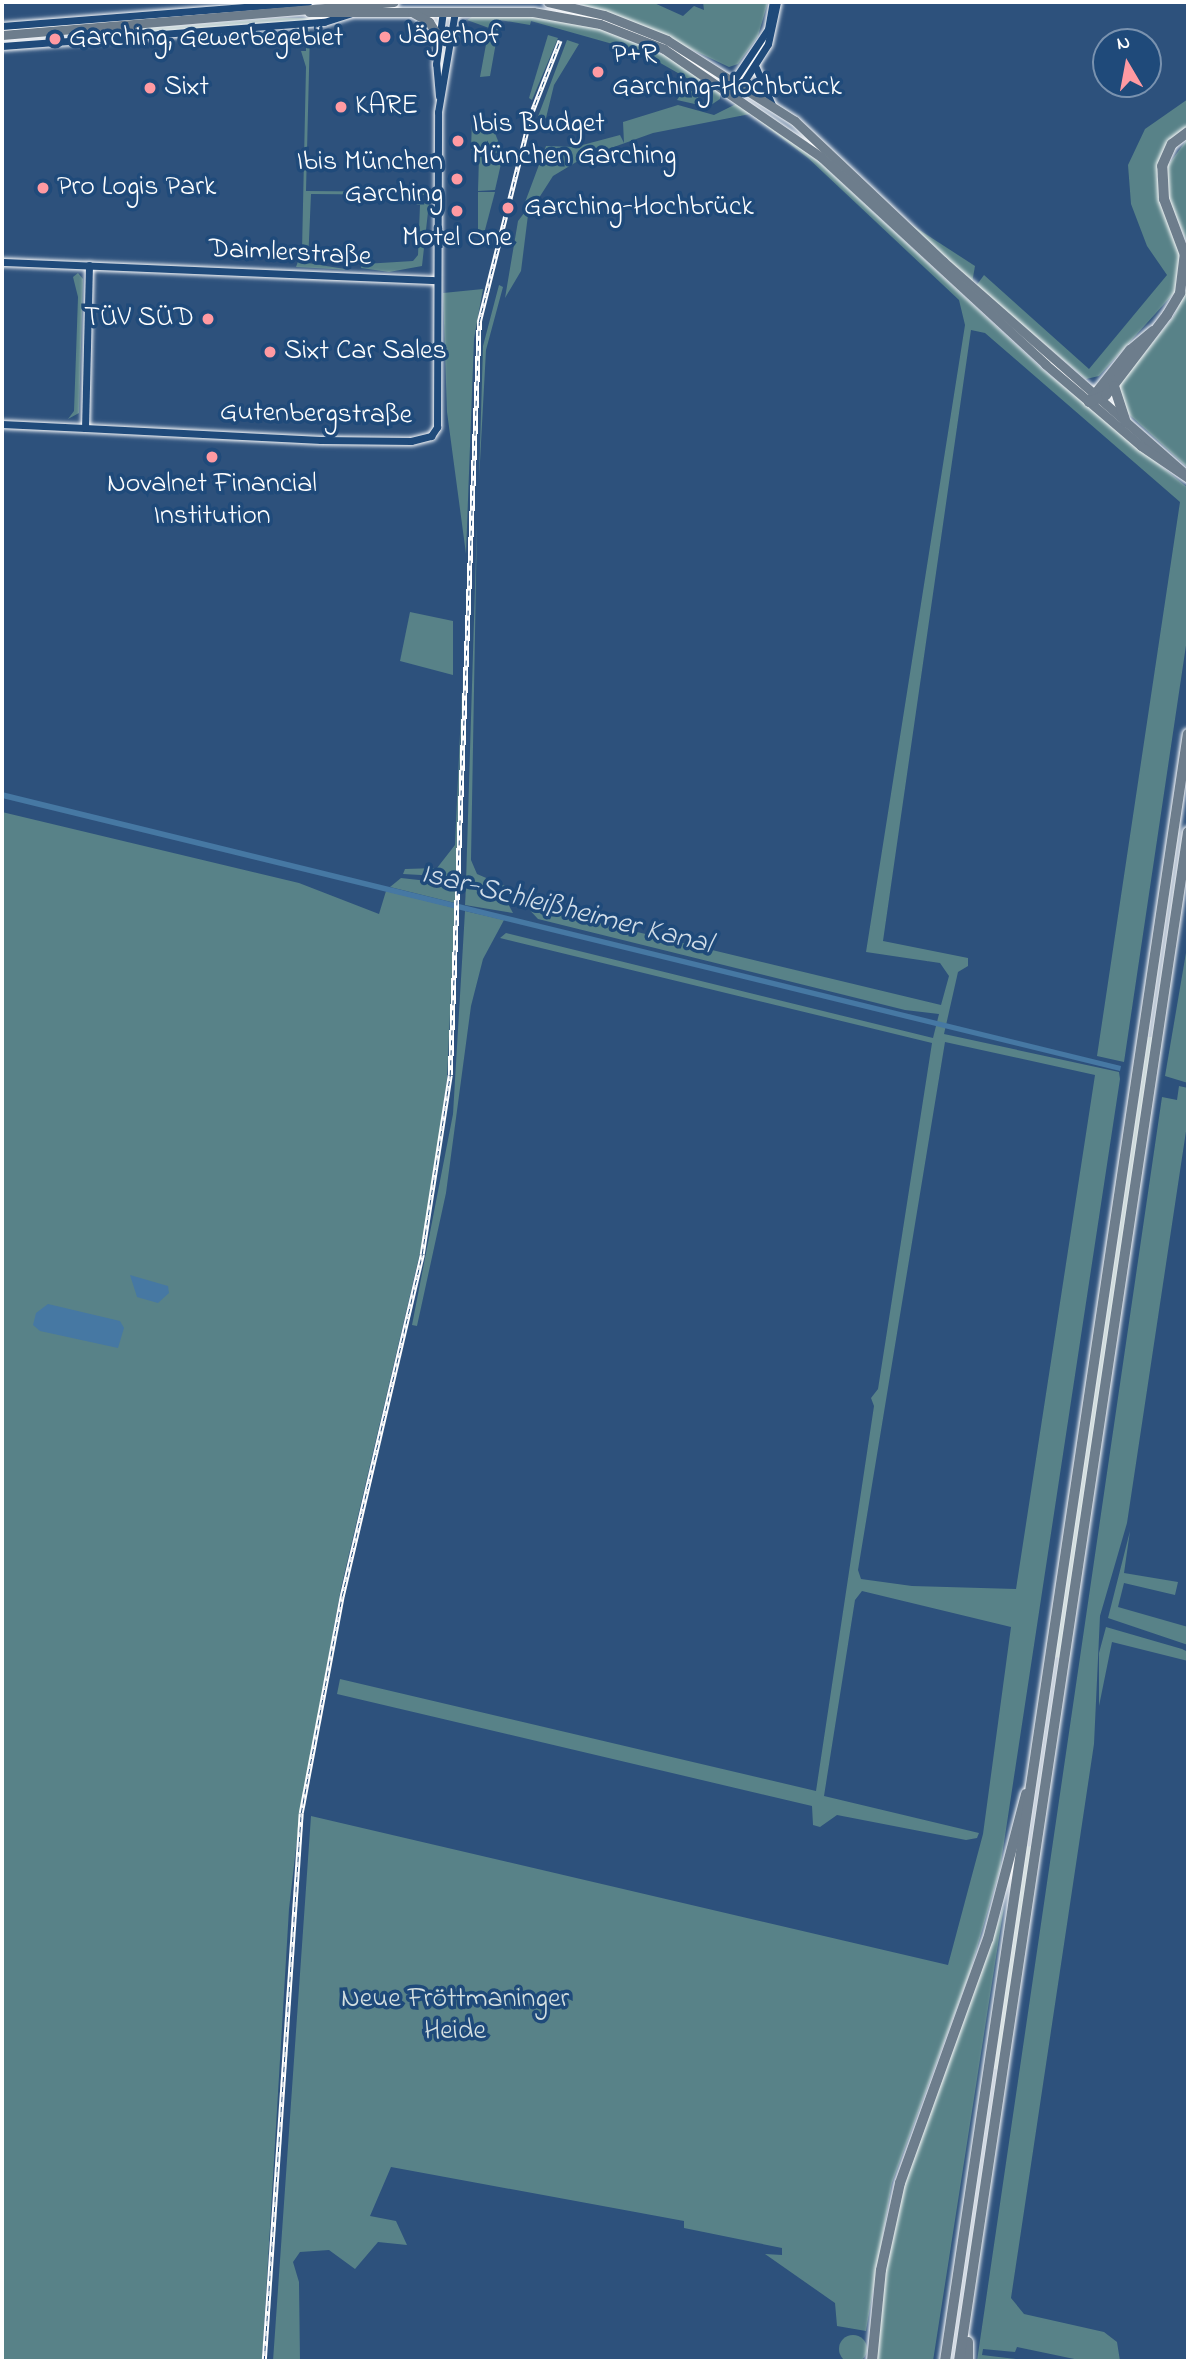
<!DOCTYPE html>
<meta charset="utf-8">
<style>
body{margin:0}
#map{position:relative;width:1190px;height:2363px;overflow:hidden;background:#2d517c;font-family:"Indie Flower",sans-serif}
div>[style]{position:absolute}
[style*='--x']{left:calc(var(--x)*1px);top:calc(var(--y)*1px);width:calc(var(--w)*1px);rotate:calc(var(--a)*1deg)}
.green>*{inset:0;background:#588288}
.round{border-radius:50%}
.water>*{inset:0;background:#4678a3}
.roads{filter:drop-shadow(0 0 2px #fff) drop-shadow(0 0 2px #fff)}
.minor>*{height:7px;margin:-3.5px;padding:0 3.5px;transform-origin:3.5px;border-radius:3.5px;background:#1f4a7a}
.major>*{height:9px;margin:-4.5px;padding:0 4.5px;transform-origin:4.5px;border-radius:4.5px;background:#6d7d8c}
.highway>*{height:10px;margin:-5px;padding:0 5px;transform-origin:5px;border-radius:5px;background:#6d7d8c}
.rail>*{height:4.5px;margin-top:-2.25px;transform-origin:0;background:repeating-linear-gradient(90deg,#1f4a7a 0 5px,#fff 0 10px);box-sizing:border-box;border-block:2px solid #fff}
.dots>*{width:19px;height:19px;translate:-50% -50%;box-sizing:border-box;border:4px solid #1f4a7a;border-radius:50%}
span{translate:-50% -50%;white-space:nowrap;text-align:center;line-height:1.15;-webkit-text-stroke:7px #1f4a7a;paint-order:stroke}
.poi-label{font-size:28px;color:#fff}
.left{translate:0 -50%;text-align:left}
.right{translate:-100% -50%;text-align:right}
.street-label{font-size:28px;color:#fff}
.park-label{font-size:28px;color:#d5e0e1}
.water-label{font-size:30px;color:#d1dde8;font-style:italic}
.frame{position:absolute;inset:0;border:4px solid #fff;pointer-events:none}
.north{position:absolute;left:1092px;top:28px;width:70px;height:70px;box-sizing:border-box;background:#1f4a7a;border:2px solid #7992af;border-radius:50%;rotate:350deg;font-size:19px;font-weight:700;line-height:28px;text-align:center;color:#fff}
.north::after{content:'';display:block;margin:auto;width:24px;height:32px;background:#ff9aa2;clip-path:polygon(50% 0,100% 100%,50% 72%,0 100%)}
</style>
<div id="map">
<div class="green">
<i style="clip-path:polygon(573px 2px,652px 2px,683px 16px,694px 6px,704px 10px,703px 2px,768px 2px,758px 36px,738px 64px,729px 67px,635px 23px)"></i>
<i style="clip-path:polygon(475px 15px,540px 17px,598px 28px,669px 57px,720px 91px,720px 99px,708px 107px,677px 100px,686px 86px,705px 104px,713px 93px,641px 52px,531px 21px,530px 25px,500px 20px,490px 76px,480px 77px,489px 28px,467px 20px)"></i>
<i style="clip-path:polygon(282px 18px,334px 18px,75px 38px,84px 33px)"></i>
<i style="clip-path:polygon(306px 28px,310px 31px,306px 191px,419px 192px,430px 187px,429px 195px,311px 194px,308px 263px,351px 270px,296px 267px,302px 250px,306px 67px,301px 51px,306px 51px)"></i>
<i style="clip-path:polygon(548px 35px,558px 38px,532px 100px,529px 98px)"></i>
<i style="clip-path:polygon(567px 40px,579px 44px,554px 85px,546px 118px,534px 127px)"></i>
<i style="clip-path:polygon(1188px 99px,1188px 127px,1157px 176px,1180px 252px,1175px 292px,1099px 376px,1086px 379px,976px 286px,984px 275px,1089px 369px,1167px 275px,1147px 246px,1131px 204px,1128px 165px,1145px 129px)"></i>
<i style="clip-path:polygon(evenodd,738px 103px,818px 161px,1042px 369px,1188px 488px,1188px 632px,1124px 1062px,1097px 1056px,1180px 502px,985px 333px,971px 330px,883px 941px,968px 958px,968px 966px,958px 972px,944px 1034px,1119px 1072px,1120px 1079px,1000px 1869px,970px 1972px,892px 2183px,866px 2331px,837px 2326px,835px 2303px,765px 2254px,782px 2255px,782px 2248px,684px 2228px,684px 2221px,391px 2167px,370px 2216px,396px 2221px,407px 2245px,378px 2242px,355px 2269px,329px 2250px,300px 2252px,293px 2262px,299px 2282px,300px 2361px,273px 2361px,311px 1816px,948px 1965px,983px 1834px,1011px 1627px,862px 1591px,855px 1600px,824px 1796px,979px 1833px,977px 1838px,966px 1840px,837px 1815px,820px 1827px,813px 1825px,812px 1806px,337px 1694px,340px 1679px,816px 1791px,874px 1406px,871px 1398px,878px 1389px,932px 1043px,500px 938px,506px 933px,933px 1038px,939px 1014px,905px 1010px,538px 919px,525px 905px,941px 1005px,949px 976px,940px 963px,866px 952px,965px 325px,959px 300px,808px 158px,750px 114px,653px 133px,583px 158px,553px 176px,528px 215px,521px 271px,505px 298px,518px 221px,528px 208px,524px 205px,546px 146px,575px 147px,620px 135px,624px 143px,623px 122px,678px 105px,714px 115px,738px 103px,945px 1042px,1095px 1075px,1016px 1589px,912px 1586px,861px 1579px,858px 1570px,945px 1042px)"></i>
<i style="clip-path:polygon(472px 119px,495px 133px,503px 154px,471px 150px)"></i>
<i style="clip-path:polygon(1188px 138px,1188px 245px,1167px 196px,1166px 168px)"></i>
<i style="clip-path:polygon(503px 155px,495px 190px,478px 191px,479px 157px)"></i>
<i style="clip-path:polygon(478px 192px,495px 192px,485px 230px,478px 231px)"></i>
<i style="clip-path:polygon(429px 203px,422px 266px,389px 272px,361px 268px,364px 254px,364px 264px,413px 261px,418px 255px,420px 205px,416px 204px)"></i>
<i style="clip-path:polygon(904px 220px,975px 266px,972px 283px)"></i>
<i style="clip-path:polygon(78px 273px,83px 279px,79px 413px,68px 419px,74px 411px,78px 297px,73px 277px)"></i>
<i style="clip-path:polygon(499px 285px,503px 287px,486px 350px,479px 480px,483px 346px)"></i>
<i style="clip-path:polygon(1188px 285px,1188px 468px,1122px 408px,1119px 385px,1174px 316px)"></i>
<i style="clip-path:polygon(483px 289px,474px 339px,466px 554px,447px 412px,443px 293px)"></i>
<i style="clip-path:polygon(477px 521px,471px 860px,477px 874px,505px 886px,501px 891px,466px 882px)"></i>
<i style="clip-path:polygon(410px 612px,453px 621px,453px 675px,400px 661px)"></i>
<i style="clip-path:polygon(463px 667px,456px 877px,403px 874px,405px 869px,437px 868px,455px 845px)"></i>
<i style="clip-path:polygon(2px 812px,299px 883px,379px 914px,386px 891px,455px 908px,447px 1079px,427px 1223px,341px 1588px,300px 1813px,289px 1909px,262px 2361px,2px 2361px)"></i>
<i style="clip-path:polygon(401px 878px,455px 884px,455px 903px,390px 887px)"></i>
<i style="clip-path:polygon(466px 886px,506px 900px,513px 913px,465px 905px)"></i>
<i style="clip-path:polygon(465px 911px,504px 920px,483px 959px,471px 1006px,446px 1193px,417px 1326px,412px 1325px,453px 1114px)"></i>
<i style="clip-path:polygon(1188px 941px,1188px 1083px,1165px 1076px)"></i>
<i style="clip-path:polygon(1148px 1037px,1153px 1037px,1060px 1658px,1055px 1657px)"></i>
<i style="clip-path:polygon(1179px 1086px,1188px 1088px,1188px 1118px,1127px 1523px,1100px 1616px,1094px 1744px,1011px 2298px,1024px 2314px,1104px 2332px,1117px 2342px,1120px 2361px,1084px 2361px,1017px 2347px,1015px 2352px,983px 2349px,982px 2355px,1033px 2361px,977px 2361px,1162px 1097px,1177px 1100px)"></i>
<i style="clip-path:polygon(1130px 1531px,1124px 1573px,1178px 1582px,1175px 1595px,1124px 1583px,1118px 1607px,1188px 1627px,1188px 1645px,1108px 1618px)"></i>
<i style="clip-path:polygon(1106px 1627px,1182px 1649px,1188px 1652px,1188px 1661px,1112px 1642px,1099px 1706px,1099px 1653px)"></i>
<i style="clip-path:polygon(1027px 1846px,1032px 1847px,998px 2070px,994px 2069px)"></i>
<i style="clip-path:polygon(1004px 1906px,933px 2361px,876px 2361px,883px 2280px,900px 2195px)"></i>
<i class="round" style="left:839px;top:2335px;width:28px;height:28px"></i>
</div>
<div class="water">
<i style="clip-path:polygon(2px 792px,1121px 1066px,1120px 1071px,2px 798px)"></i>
<i style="clip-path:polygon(130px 1275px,168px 1286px,169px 1293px,158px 1303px,137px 1297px)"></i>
<i style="clip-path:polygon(48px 1304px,120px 1321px,124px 1328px,118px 1348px,40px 1331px,33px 1325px,36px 1313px)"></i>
</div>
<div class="roads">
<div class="minor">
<i style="--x:2;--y:26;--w:307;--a:-4.5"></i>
<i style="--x:2;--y:46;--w:323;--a:-4.3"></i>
<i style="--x:324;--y:22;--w:28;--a:-18"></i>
<i style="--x:756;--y:68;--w:40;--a:66.6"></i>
<i style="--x:728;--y:89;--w:72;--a:-56.3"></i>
<i style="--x:768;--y:29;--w:27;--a:-80"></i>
<i style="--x:736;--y:94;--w:59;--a:-57.4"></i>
<i style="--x:768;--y:44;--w:43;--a:-77.9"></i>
<i style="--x:439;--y:96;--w:32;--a:-95"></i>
<i style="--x:436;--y:64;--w:53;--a:-82.5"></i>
<i style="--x:2;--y:262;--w:432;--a:2.4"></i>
<i style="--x:89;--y:265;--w:163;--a:91.4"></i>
<i style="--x:85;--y:428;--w:236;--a:2.9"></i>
<i style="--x:321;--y:440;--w:90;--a:0.6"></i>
<i style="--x:411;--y:441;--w:21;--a:-14"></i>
<i style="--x:431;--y:436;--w:11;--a:-56"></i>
<i style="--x:437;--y:427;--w:315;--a:-89.8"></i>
<i style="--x:438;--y:112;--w:102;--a:-80.4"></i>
<i style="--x:2;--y:424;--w:83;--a:2.8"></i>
</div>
<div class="major">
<i style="--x:548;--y:2;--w:57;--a:13.1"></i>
<i style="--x:604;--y:15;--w:68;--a:21.6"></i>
<i style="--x:667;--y:40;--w:151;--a:32.3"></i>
<i style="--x:795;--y:121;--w:204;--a:43.4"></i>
<i style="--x:943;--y:261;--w:318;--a:41.3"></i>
<i style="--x:309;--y:12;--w:224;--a:0"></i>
<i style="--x:533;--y:12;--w:68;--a:10.2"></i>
<i style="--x:600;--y:24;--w:69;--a:21.3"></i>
<i style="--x:664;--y:49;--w:191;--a:34.5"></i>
<i style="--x:821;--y:157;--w:305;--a:42.7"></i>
<i style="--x:1045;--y:364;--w:126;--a:40.5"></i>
<i style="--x:1141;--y:446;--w:57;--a:34.2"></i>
<i style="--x:412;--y:12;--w:20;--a:30"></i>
<i style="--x:429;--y:22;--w:20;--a:57"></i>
<i style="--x:2;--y:35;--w:393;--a:-4.8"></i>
</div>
<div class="highway">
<i style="--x:1153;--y:331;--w:30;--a:140"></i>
<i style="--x:1130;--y:350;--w:66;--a:128.3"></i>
<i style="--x:1089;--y:402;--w:18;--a:-22"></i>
<i style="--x:1106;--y:395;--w:101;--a:-52.7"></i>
<i style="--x:1167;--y:315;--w:26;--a:-59"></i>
<i style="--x:1180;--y:293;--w:38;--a:-83"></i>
<i style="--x:1185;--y:255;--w:60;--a:-110.6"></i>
<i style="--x:1164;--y:199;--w:33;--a:-93"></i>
<i style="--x:1162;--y:166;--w:24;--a:-66"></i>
<i style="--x:1172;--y:144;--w:20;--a:-37"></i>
<i style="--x:1114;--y:386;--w:38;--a:72"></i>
<i style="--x:968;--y:2342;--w:19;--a:90"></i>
<i style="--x:872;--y:2361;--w:91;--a:-84.4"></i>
<i style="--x:881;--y:2270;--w:89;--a:-77.7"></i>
<i style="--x:900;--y:2183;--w:259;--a:-70.2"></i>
<i style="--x:988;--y:1939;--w:150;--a:-75.3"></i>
<i style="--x:945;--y:2361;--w:1645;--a:-81.51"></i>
<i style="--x:959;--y:2361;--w:1546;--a:-81.48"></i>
</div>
</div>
<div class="rail">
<i style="--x:264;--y:2361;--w:549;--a:-86.14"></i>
<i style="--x:301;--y:1813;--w:221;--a:-79.3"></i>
<i style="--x:342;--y:1596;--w:351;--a:-76.8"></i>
<i style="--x:422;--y:1254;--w:181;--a:-81.1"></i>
<i style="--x:450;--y:1075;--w:754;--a:-87.79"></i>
<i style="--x:479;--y:322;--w:214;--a:-76"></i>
<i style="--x:531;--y:114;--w:79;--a:-68.6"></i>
</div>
<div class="dots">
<i style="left:385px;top:37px;background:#ff9aa2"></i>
<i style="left:55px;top:39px;background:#ff9aa2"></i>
<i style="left:598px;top:72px;background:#ff9aa2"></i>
<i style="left:150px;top:88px;background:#ff9aa2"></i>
<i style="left:341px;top:107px;background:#ff9aa2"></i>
<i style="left:458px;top:141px;background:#ff9aa2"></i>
<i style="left:457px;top:179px;background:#ff9aa2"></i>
<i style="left:43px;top:188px;background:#ff9aa2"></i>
<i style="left:508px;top:208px;background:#ff9aa2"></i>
<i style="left:457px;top:211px;background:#ff9aa2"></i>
<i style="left:208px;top:319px;background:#ff9aa2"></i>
<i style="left:270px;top:352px;background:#ff9aa2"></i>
<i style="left:212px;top:457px;background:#ff9aa2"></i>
</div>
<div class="poi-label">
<span class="left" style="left:399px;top:37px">Jägerhof</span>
<span class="left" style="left:69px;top:39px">Garching, Gewerbegebiet</span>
<span class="left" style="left:612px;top:72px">P+R<br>Garching-Hochbrück</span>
<span class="left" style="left:164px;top:88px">Sixt</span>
<span class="left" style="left:355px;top:107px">KARE</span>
<span class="left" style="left:472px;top:141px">Ibis Budget<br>München Garching</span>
<span class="right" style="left:443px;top:179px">Ibis München<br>Garching</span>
<span class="left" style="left:57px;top:188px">Pro Logis Park</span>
<span class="left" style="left:524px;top:208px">Garching-Hochbrück</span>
<span style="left:457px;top:239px">Motel One</span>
<span class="right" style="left:194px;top:319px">TÜV SÜD</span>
<span class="left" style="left:284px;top:352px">Sixt Car Sales</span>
<span style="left:212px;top:501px">Novalnet Financial<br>Institution</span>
</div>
<div class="street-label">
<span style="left:290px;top:254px;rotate:3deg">Daimlerstraße</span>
<span style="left:316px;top:415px;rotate:1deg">Gutenbergstraße</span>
</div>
<div class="park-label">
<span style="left:455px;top:2016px">Neue Fröttmaninger<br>Heide</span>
</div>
<div class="water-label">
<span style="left:566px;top:910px;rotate:14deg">Isar-Schleißheimer Kanal</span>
</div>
<div class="frame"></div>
<div class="north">N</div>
</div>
